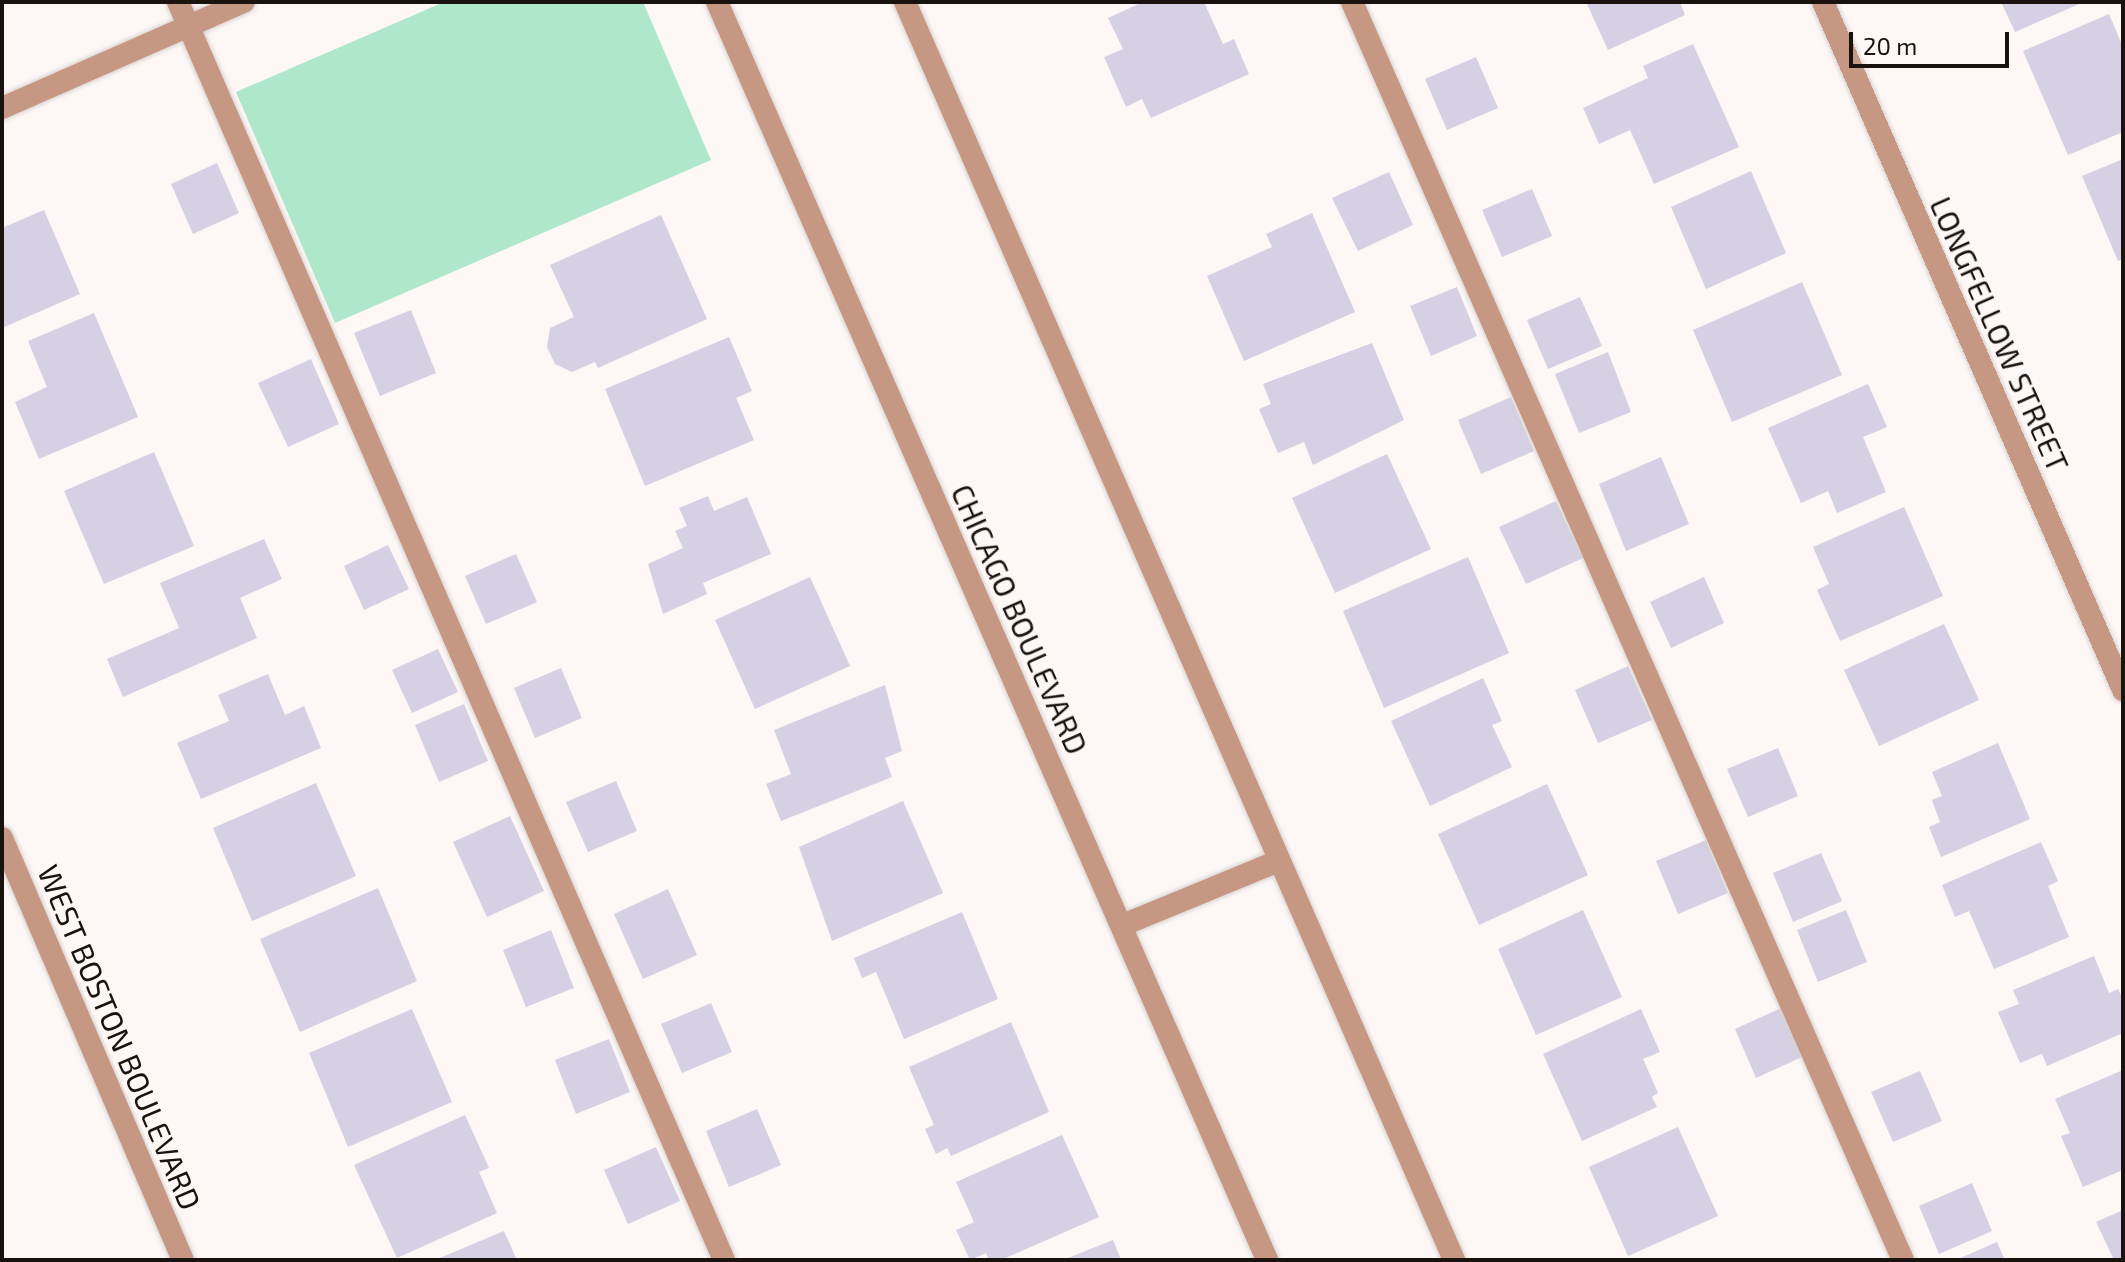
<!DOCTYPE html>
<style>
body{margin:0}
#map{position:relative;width:2125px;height:1262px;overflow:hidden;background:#fdf8f6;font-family:"Exo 2",sans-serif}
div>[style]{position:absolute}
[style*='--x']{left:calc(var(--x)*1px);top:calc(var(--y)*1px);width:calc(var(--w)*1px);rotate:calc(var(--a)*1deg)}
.green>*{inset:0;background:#afe7cb}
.building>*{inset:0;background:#d5d0e3}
.roads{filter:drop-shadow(0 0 2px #d9d3d1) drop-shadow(0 0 2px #d9d3d1)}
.service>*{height:22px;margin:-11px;padding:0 11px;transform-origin:11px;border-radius:11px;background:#c69783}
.minor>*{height:22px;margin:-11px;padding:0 11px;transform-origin:11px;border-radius:11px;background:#c69783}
.tertiary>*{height:22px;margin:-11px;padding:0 11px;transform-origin:11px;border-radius:11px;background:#c69783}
span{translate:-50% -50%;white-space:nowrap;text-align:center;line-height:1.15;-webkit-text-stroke:8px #fdf8f6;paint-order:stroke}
.street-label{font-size:30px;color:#19120f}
.frame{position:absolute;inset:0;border:4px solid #19120f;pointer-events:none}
.scale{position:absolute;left:1849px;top:32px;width:160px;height:36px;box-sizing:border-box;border:4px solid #19120f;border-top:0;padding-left:10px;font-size:24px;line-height:28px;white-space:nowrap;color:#19120f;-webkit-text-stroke:6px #fdf8f6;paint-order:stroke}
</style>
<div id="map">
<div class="green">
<i style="clip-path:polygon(444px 2px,643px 2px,711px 160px,335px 323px,236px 92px)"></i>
</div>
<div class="building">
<i style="clip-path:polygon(1143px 2px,1204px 2px,1223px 44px,1234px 39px,1249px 74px,1151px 118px,1142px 99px,1126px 107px,1104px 57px,1123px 49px,1108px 18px)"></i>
<i style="clip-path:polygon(1586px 2px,1680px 2px,1685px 15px,1608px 50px)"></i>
<i style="clip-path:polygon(2001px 2px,2084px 2px,2015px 32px)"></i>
<i style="clip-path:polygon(2109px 14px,2123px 47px,2123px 132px,2068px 155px,2023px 51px)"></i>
<i style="clip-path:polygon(1693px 44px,1739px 147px,1654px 184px,1630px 130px,1599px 144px,1583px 108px,1648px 78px,1643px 66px)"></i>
<i style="clip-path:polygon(1476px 57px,1498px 108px,1447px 130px,1425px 79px)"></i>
<i style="clip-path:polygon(2123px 159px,2123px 259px,2118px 261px,2082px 176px)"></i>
<i style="clip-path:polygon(217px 163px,239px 213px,193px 234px,171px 184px)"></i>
<i style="clip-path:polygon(1751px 171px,1786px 253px,1706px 289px,1671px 207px)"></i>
<i style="clip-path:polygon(1389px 172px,1413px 225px,1358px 251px,1332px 198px)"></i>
<i style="clip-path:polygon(1532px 189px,1552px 236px,1502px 257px,1482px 210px)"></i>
<i style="clip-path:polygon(44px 210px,80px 294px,2px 328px,2px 228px)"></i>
<i style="clip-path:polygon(1312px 213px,1355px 312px,1244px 361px,1207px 276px,1272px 247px,1266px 234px)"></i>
<i style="clip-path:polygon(661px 215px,707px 319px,598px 368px,595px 362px,572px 372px,555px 364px,547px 347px,550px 328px,574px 317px,550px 265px)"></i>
<i style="clip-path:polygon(1802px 282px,1842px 375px,1732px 422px,1693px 330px)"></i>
<i style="clip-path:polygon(1457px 287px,1477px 336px,1431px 356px,1410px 306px)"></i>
<i style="clip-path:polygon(1580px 297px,1602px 346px,1548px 369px,1527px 320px)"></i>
<i style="clip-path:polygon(411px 310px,436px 373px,380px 396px,354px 333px)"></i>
<i style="clip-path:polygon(94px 313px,138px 417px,39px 459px,15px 402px,47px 387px,28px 341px)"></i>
<i style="clip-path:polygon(729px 337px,752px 391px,736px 398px,754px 440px,645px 486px,605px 389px)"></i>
<i style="clip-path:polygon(1372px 343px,1404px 420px,1313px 465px,1304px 442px,1278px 453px,1259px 409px,1271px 404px,1263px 384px)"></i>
<i style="clip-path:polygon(1608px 352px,1631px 412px,1579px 433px,1555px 374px)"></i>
<i style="clip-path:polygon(311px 359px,339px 424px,288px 447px,258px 383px)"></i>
<i style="clip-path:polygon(1868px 384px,1887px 427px,1863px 437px,1886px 492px,1837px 513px,1828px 491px,1801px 503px,1768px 428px)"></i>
<i style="clip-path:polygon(1511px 397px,1534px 451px,1481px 474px,1458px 420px)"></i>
<i style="clip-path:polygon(154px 452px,194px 546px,104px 584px,64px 491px)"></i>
<i style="clip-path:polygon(1387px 454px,1431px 549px,1335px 593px,1292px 498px)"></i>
<i style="clip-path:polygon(1661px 457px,1689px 524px,1626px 551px,1599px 484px)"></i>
<i style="clip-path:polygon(708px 496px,714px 511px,747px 497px,771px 554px,703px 583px,707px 594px,663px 614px,648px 564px,683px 548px,675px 531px,687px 526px,679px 508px)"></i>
<i style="clip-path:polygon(1556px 501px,1583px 558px,1526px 584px,1499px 527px)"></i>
<i style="clip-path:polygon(1904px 507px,1943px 596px,1840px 641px,1817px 590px,1829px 584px,1813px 547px)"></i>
<i style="clip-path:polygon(264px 539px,282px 579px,240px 598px,257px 638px,123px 697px,107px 659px,179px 628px,160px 583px)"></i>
<i style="clip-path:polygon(388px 545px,409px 589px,364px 610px,344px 566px)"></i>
<i style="clip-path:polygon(516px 554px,537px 602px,486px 624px,465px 576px)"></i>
<i style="clip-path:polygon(1468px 557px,1509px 653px,1384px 708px,1343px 611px)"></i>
<i style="clip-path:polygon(810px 577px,850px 666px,755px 709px,715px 620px)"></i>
<i style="clip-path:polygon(1704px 577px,1724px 623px,1671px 648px,1650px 602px)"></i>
<i style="clip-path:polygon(1944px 624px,1979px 700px,1879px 746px,1844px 670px)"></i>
<i style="clip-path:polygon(438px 649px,458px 692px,412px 713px,392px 670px)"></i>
<i style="clip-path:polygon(1628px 666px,1652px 720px,1598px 743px,1575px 690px)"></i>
<i style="clip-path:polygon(561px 668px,582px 718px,535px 738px,514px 688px)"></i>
<i style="clip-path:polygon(268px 674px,285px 715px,304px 706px,321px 748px,201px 799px,177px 743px,229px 721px,218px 695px)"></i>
<i style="clip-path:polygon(1483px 678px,1502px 721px,1492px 725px,1512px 767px,1430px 806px,1391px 721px)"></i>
<i style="clip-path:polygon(885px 685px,902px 751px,885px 758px,892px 777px,781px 821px,766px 784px,791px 774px,774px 730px)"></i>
<i style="clip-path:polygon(464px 704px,488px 761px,439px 782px,415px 725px)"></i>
<i style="clip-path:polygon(1998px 743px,2030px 819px,1941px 857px,1929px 827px,1940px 822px,1932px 800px,1942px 796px,1932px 772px)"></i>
<i style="clip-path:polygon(1778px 748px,1798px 796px,1748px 817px,1727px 769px)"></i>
<i style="clip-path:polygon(616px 781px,637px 831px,588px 852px,566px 802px)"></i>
<i style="clip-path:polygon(316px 783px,356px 876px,252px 921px,213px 828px)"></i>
<i style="clip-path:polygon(1547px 784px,1588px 875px,1479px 925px,1438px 834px)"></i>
<i style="clip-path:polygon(903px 801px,943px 893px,832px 941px,799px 847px)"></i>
<i style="clip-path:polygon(510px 816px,544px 891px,487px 917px,453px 842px)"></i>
<i style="clip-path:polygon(1706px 840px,1728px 893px,1678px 914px,1656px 861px)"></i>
<i style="clip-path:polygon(2041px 842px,2058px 881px,2048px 886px,2069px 937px,1994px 969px,1969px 911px,1955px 917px,1942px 885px)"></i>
<i style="clip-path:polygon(1821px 853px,1842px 901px,1793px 922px,1773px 873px)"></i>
<i style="clip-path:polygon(378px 888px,417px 981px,300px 1032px,260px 939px)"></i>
<i style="clip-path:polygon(668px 889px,697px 955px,643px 979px,614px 914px)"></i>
<i style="clip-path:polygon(1583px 910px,1622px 997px,1536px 1035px,1498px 949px)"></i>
<i style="clip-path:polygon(1846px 910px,1867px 962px,1818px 982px,1797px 930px)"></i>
<i style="clip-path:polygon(962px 912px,998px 999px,904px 1039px,876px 972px,862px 978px,854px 958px)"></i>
<i style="clip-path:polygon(551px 930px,574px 988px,526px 1007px,503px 950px)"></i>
<i style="clip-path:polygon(2094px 956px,2109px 993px,2118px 989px,2123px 999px,2123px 1033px,2047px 1066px,2042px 1054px,2020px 1063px,1998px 1012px,2019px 1004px,2013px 990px)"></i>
<i style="clip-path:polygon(711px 1003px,732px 1052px,682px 1073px,661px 1024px)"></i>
<i style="clip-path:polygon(1781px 1008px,1802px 1057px,1756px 1078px,1735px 1029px)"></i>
<i style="clip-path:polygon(412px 1009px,452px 1102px,348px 1147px,309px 1053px)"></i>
<i style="clip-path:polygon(1641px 1009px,1660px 1052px,1643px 1059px,1658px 1093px,1652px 1097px,1657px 1107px,1582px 1141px,1543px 1054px)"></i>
<i style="clip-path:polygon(1011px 1022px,1049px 1112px,951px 1156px,947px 1148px,936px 1154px,925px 1129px,934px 1125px,909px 1067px)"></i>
<i style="clip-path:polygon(609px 1039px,630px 1092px,576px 1114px,555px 1060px)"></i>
<i style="clip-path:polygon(2123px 1070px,2123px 1170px,2083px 1187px,2061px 1136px,2070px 1133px,2055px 1099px)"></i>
<i style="clip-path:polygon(1920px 1071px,1942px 1121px,1893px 1142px,1871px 1092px)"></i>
<i style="clip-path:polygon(757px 1109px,781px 1165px,729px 1187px,706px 1131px)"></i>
<i style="clip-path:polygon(465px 1115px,489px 1168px,479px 1172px,497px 1213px,397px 1258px,354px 1165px)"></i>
<i style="clip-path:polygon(1678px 1127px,1718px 1216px,1628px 1256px,1589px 1167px)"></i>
<i style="clip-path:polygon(1062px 1135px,1099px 1217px,1001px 1260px,989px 1260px,986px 1253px,970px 1260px,956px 1230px,974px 1222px,956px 1182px)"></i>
<i style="clip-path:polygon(656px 1147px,680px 1201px,628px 1224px,604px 1170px)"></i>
<i style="clip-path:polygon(1972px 1183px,1992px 1231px,1939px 1254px,1919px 1206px)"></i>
<i style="clip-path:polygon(2123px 1210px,2123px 1259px,2114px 1260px,2096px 1222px)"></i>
<i style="clip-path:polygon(504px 1231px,517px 1260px,435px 1260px)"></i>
<i style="clip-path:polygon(1113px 1240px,1121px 1260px,1063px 1260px)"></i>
<i style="clip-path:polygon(1997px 1242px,2005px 1260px,1956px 1260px)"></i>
</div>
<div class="roads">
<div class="service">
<i style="--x:178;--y:2;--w:1371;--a:66.54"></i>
<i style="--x:1352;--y:2;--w:1373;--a:66.35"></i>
</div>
<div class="minor">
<i style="--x:1823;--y:2;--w:751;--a:66.44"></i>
<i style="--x:2;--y:838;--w:459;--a:66.8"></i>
</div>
<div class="tertiary">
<i style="--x:717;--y:2;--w:1373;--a:66.38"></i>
<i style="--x:905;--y:2;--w:1373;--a:66.42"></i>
<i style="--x:2;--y:108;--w:264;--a:-23.7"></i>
<i style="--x:1123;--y:925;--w:168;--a:-22.4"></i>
</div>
</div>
<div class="street-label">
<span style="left:2000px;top:334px;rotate:66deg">LONGFELLOW STREET</span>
<span style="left:1020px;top:619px;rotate:66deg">CHICAGO BOULEVARD</span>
<span style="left:120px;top:1037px;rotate:67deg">WEST BOSTON BOULEVARD</span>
</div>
<div class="frame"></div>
<div class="scale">20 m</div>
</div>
